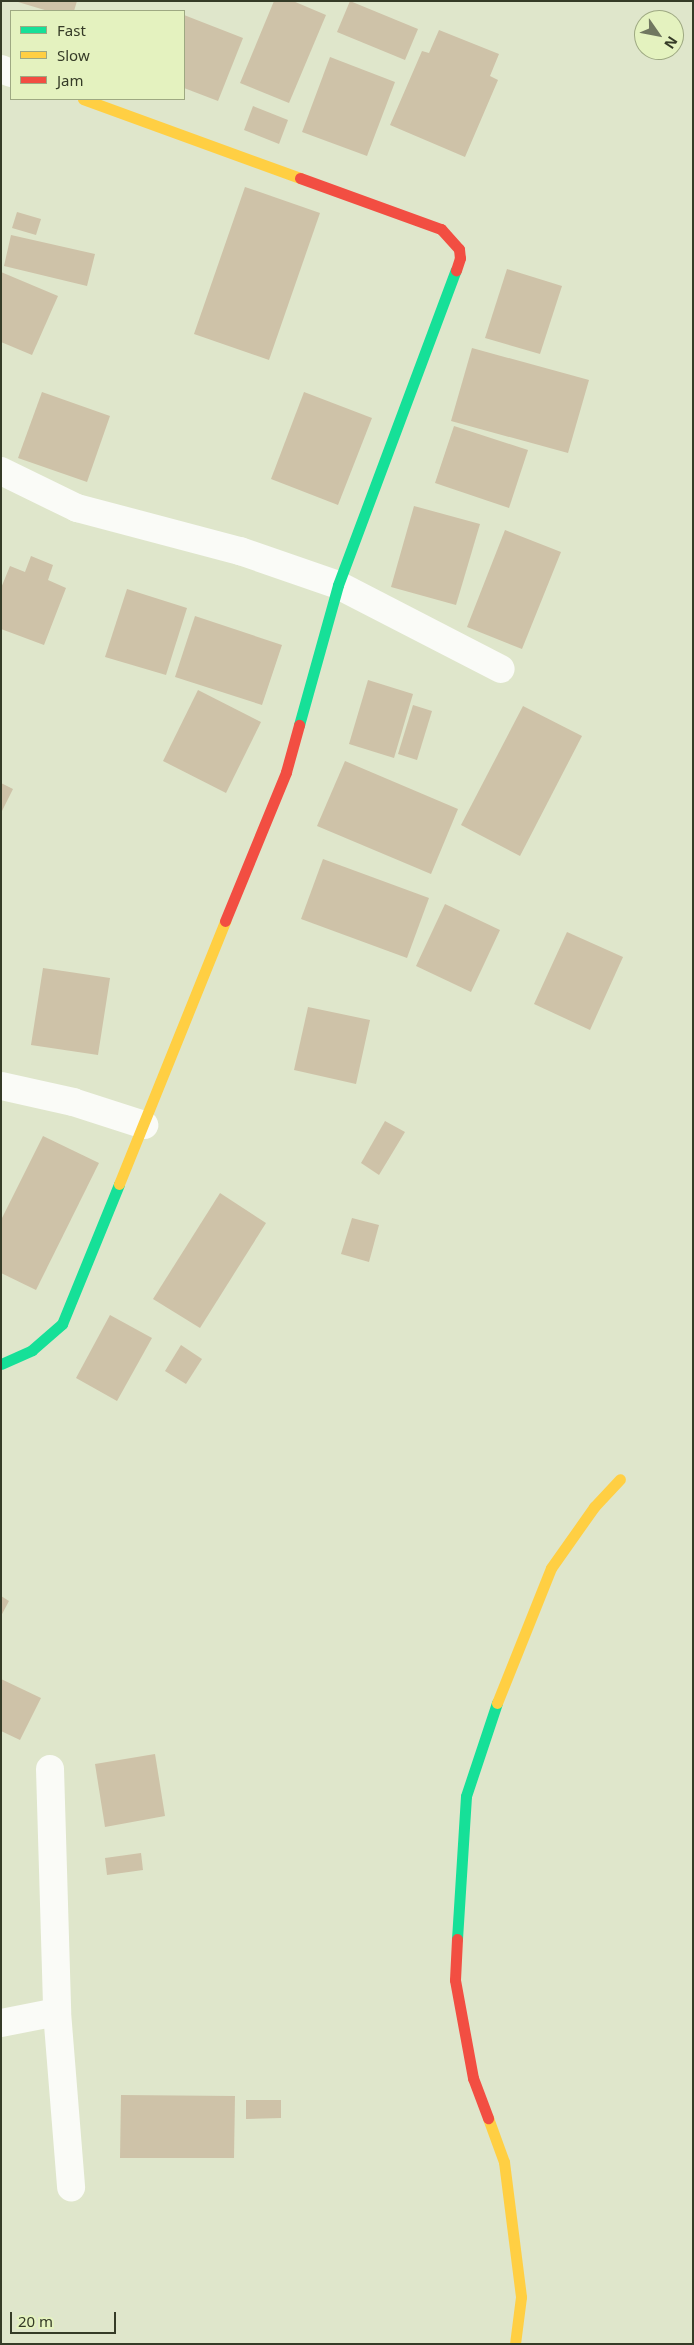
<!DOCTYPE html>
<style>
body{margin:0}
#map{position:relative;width:694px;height:2345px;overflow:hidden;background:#dfe6cb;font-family:"Noto Sans",sans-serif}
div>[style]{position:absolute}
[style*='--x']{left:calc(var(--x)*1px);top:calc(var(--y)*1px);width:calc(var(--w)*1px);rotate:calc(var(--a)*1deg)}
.building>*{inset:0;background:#cec2a8}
.street>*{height:28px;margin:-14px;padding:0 14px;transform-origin:14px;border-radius:14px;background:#fafbf7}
.fast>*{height:11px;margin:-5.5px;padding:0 5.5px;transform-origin:5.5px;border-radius:5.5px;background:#16e098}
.slow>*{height:11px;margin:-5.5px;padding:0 5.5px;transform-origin:5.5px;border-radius:5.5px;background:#ffcf43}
.jam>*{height:11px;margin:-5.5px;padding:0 5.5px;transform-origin:5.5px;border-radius:5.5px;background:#f24e42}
span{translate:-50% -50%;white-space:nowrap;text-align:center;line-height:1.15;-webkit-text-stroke:4.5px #e4f2bf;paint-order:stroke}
.frame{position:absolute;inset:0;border:2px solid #353b27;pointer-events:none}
.legend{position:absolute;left:10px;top:10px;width:175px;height:90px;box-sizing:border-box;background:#e4f2bf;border:1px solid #9ea982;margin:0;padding:6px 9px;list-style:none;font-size:15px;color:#353b27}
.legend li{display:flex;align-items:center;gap:10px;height:25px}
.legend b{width:25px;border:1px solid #9ea982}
.north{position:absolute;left:634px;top:10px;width:50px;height:50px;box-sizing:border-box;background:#e4f2bf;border:1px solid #9ea982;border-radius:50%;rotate:123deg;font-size:14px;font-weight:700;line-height:20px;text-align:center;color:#353b27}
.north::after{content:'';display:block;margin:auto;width:18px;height:22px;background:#707760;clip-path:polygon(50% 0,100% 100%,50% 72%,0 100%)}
.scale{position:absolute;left:10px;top:2312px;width:106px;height:22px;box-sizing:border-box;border:2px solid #353b27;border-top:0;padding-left:6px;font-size:15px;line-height:18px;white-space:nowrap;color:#353b27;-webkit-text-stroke:4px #e4f2bf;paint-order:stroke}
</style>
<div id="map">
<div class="building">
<i style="clip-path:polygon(77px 1px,74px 11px,48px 11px,18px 2px)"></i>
<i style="clip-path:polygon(274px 1px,293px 1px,326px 15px,289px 103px,240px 83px)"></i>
<i style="clip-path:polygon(350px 1px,418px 29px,405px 60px,337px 32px)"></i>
<i style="clip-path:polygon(184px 15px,243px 38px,218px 101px,184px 88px)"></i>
<i style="clip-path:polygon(439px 30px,499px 54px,490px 76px,498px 80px,465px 157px,390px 125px,422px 51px,429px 53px)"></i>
<i style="clip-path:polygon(330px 57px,395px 82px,367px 156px,302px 132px)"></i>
<i style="clip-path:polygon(253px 106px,288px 120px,279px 144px,244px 130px)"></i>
<i style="clip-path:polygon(245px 187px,320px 213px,269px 360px,194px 334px)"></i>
<i style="clip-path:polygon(17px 212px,41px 219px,36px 235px,12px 228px)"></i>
<i style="clip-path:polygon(11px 235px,95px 254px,87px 286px,4px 266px)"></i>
<i style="clip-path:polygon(507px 269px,562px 286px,540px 354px,485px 338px)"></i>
<i style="clip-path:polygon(1px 272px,58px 296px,32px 355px,1px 342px)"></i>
<i style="clip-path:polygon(472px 348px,589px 380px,568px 453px,451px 421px)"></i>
<i style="clip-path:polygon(42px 392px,110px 416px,87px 482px,18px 458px)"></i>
<i style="clip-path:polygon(304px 392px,372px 418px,338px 505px,271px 479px)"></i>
<i style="clip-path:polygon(454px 426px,528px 450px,509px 508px,435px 483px)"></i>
<i style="clip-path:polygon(414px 506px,480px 524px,456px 605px,391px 587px)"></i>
<i style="clip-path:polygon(505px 530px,561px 552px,522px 649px,467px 627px)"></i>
<i style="clip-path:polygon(31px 556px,53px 565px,48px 580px,66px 588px,44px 645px,1px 629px,1px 588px,10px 566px,25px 572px)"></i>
<i style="clip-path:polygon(127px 589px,187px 608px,166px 675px,105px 657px)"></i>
<i style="clip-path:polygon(195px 616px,282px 645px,262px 705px,175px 677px)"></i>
<i style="clip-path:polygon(368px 680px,413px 694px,394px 758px,349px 744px)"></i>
<i style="clip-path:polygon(198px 690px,261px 722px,226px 793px,163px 761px)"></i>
<i style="clip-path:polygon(413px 705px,432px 711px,417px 760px,398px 754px)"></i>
<i style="clip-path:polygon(523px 706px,582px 736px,520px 856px,461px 825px)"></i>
<i style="clip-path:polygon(345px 761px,458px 809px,431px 874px,317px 826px)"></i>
<i style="clip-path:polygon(1px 783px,13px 789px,1px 813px)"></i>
<i style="clip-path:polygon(323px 859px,429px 898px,407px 958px,301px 919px)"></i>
<i style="clip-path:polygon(445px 904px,500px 930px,471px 992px,416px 966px)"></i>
<i style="clip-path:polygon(567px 932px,623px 957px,590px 1030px,534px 1004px)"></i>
<i style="clip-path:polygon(43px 968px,110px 978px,98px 1055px,31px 1045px)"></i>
<i style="clip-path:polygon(308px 1007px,370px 1020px,356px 1084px,294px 1070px)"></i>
<i style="clip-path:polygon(385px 1121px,405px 1132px,379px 1175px,361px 1163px)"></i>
<i style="clip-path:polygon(43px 1136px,99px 1163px,36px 1290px,1px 1273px,1px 1220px)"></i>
<i style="clip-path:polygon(220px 1193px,266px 1223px,200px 1328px,153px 1299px)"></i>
<i style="clip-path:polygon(352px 1218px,379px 1225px,369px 1262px,341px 1254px)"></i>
<i style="clip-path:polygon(110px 1315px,152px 1338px,117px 1401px,76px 1378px)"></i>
<i style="clip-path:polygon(181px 1345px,202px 1359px,186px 1384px,165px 1371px)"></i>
<i style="clip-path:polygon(1px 1596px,9px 1601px,1px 1616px)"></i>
<i style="clip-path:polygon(1px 1679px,41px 1698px,20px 1740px,1px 1731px)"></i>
<i style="clip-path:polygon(155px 1754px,165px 1816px,105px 1827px,95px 1764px)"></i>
<i style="clip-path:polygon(141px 1853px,143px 1870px,107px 1875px,105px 1858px)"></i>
<i style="clip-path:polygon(121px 2095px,235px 2096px,234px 2158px,120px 2158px)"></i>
<i style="clip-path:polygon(246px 2100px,281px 2100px,281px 2118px,246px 2119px)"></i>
</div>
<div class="street">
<i style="--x:1;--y:69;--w:11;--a:22"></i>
<i style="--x:1;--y:471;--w:85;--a:26"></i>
<i style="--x:77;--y:508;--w:169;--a:14.8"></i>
<i style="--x:240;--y:551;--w:104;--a:19.1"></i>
<i style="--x:338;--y:585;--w:183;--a:27.3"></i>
<i style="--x:1;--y:1086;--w:74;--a:12.5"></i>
<i style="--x:73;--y:1102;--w:75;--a:17.9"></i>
<i style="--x:50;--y:1769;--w:243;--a:88.3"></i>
<i style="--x:57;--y:2012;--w:176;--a:85.4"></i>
<i style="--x:1;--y:2023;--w:57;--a:-11.1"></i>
</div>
<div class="fast">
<i style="--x:299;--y:725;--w:145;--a:-74.4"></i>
<i style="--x:338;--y:585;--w:336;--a:-69.5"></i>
<i style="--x:1;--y:1364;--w:34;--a:-24"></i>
<i style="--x:32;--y:1350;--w:40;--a:-41"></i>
<i style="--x:62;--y:1324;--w:151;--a:-67.8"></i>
<i style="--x:457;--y:1939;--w:143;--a:-86.4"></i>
<i style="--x:466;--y:1796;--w:98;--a:-71.6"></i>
</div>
<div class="slow">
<i style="--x:83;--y:99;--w:231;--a:20"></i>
<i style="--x:119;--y:1184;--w:284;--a:-68"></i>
<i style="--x:497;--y:1703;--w:145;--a:-68.2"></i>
<i style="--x:551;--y:1568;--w:75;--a:-54.8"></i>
<i style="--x:594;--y:1507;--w:38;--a:-47"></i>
<i style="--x:488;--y:2118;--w:47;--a:70"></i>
<i style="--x:504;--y:2162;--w:136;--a:82.8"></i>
<i style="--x:521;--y:2297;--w:47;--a:97.3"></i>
</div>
<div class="jam">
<i style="--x:300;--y:178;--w:150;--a:19.9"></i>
<i style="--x:441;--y:229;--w:27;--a:48"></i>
<i style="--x:459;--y:249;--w:9;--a:84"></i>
<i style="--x:460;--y:258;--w:13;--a:108"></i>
<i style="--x:225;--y:921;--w:161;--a:-67.7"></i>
<i style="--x:286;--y:772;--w:49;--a:-74.5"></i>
<i style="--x:457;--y:1939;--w:41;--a:92.8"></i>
<i style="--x:455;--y:1980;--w:100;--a:79.6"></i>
<i style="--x:473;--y:2078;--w:43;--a:69.4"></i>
</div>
<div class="frame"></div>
<ul class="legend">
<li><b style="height:6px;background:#16e098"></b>Fast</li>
<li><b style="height:6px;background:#ffcf43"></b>Slow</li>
<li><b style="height:6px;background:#f24e42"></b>Jam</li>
</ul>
<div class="north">N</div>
<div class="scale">20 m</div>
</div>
